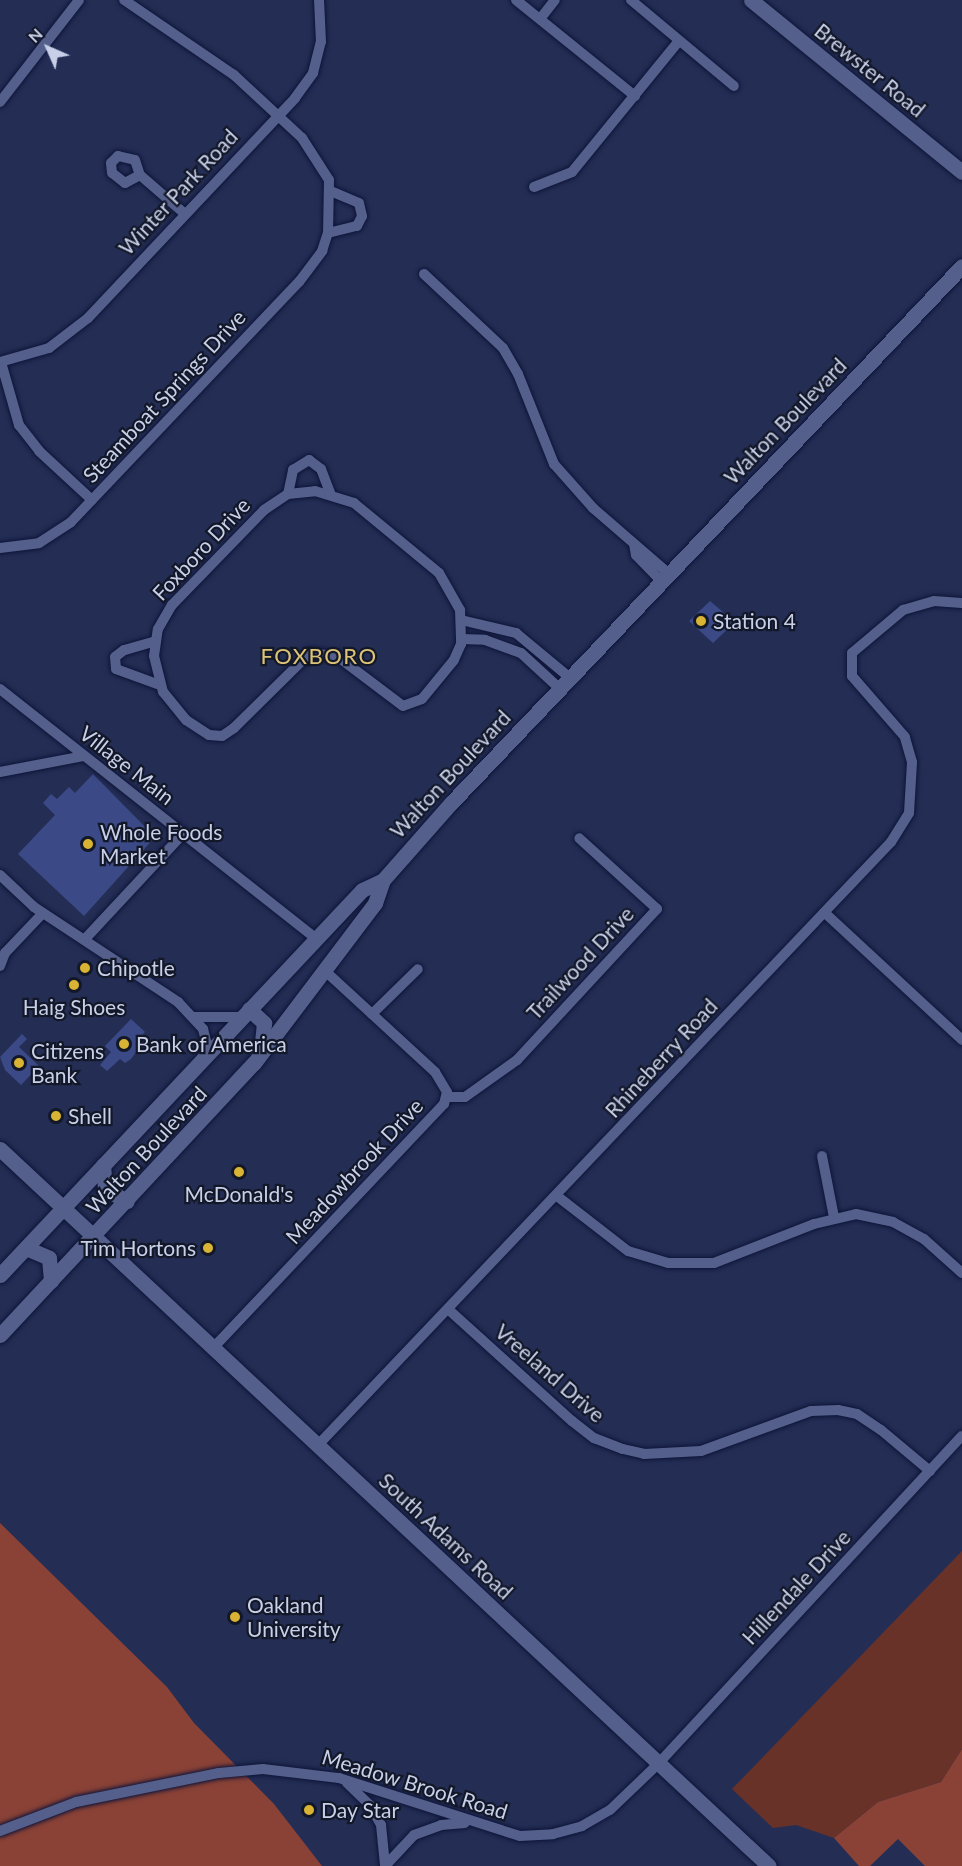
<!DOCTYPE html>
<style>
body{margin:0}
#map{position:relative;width:962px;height:1866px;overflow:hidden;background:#242e55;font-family:Lato,sans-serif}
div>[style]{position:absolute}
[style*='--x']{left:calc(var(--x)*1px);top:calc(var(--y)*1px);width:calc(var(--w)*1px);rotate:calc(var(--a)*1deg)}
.green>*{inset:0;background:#683229}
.forest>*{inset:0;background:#8a4236}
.building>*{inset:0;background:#3b4986}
.roads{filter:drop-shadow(0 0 2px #0e1439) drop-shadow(0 0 2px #0e1439)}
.street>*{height:10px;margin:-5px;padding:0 5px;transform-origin:5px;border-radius:5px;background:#54608b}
.secondary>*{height:15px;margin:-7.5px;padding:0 7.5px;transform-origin:7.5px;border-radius:7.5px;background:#54608b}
.dots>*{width:16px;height:16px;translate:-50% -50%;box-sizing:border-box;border:3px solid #131829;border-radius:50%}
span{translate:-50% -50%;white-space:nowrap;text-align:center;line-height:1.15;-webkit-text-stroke:4.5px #131829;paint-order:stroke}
.street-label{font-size:21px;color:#c8d0e9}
.poi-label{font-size:21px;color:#c8d0e9}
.left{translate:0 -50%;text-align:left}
.right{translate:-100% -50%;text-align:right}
.neighbourhood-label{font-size:22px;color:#ddc377;letter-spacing:1.5px}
.north{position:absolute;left:18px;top:18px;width:60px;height:60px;-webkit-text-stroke:4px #131829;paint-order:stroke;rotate:315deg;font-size:16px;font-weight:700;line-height:24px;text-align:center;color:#c8d0e9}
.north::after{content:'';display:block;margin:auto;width:21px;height:27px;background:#c8d0e9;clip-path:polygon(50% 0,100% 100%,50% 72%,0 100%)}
</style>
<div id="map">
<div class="green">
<i style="clip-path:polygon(962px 1551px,962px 1749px,941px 1782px,878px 1802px,834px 1838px,796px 1825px,773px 1828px,732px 1789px)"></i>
</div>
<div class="forest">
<i style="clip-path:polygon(0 1523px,167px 1687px,194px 1723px,274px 1804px,322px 1866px,0 1866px)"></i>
<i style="clip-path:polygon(962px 1749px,962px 1866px,925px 1866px,898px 1839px,870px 1866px,859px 1866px,834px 1838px,878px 1802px,941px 1782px)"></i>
</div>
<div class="building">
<i style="clip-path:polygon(710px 601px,735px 622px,713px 643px,689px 621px)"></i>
<i style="clip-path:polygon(93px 774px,155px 837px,84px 916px,18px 854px,55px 815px,43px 803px,51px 794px,57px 799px,69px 787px,75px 793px)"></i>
<i style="clip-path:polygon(131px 1019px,145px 1032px,140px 1037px,142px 1044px,131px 1059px,125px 1063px,120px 1059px,107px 1071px,100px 1065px,111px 1052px,105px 1046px)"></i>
<i style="clip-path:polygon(22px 1034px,27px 1039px,19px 1047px,39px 1066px,21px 1085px,5px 1070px,0 1057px)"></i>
</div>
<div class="roads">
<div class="street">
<i style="--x:516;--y:0;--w:153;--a:38.9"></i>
<i style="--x:631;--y:0;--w:134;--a:39.9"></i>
<i style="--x:540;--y:19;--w:24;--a:-52"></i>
<i style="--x:0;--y:102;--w:129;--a:-52.2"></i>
<i style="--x:140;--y:175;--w:17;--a:152"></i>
<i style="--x:125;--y:183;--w:16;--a:-142"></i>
<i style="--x:112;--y:173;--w:10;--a:-96"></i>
<i style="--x:111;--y:163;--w:10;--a:-45"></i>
<i style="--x:118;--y:156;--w:17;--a:13"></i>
<i style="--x:135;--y:160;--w:16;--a:72"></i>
<i style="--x:140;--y:175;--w:60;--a:40.9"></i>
<i style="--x:534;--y:187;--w:41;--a:-21.5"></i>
<i style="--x:572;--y:172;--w:169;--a:-50.8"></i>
<i style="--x:328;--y:233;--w:30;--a:-14"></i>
<i style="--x:357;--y:226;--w:11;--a:-63"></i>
<i style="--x:362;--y:216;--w:13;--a:-103"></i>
<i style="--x:359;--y:203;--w:30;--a:-157"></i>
<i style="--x:424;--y:274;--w:108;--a:43.1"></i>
<i style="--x:503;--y:348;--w:30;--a:60"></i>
<i style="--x:518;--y:374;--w:97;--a:68.2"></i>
<i style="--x:554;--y:464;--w:59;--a:48.4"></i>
<i style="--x:593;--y:508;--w:99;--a:40.9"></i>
<i style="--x:0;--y:362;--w:51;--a:-15.9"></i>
<i style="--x:49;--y:348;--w:49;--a:-37.6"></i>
<i style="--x:88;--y:318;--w:302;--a:-46.7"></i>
<i style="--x:295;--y:98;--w:31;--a:-54"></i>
<i style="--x:313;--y:73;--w:32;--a:-76"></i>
<i style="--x:321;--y:42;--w:42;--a:-92.7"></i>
<i style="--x:1;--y:362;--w:66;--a:74.1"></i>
<i style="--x:19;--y:425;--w:33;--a:52"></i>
<i style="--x:39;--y:451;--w:72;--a:42.8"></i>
<i style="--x:315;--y:491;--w:41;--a:17.1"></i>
<i style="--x:354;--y:503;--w:110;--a:39.5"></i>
<i style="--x:439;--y:573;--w:43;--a:60.4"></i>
<i style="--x:460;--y:610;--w:34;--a:88"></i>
<i style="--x:461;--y:644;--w:17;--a:114"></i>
<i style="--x:454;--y:660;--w:50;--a:129.4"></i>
<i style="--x:422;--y:699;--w:20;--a:160"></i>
<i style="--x:403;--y:706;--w:83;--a:-142.9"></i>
<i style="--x:337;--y:656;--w:27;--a:-174"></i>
<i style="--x:310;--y:653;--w:107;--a:135.4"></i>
<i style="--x:234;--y:728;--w:14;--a:146"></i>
<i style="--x:222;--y:736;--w:13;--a:-176"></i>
<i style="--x:209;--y:735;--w:27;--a:-147"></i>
<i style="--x:186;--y:720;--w:36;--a:-129"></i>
<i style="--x:163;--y:692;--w:37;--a:-104"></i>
<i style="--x:154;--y:656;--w:27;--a:-82"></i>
<i style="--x:158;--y:629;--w:28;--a:-60"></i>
<i style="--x:172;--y:605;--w:132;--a:-45.9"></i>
<i style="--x:264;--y:510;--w:29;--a:-34"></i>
<i style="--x:288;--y:494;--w:27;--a:-6"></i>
<i style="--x:288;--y:494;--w:25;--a:-78"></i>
<i style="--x:293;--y:470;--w:19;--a:-32"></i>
<i style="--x:309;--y:460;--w:15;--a:37"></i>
<i style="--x:321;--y:469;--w:26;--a:69"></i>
<i style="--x:634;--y:544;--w:11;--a:80"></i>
<i style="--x:636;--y:555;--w:36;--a:46"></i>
<i style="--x:0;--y:548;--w:39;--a:-7"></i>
<i style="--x:39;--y:543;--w:38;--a:-33"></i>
<i style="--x:71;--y:522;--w:331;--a:-46.5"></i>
<i style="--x:299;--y:282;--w:39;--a:-53"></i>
<i style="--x:322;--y:251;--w:19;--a:-72"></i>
<i style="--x:328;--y:233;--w:53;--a:-88.9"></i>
<i style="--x:329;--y:180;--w:50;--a:-122.7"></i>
<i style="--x:302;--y:138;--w:93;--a:-137.2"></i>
<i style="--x:234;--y:75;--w:133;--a:-145.7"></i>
<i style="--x:461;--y:620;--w:57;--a:13.3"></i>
<i style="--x:516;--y:633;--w:69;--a:39.7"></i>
<i style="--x:461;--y:639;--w:24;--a:2"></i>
<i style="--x:485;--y:640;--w:38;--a:20"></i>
<i style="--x:521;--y:653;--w:52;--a:42.6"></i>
<i style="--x:156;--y:641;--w:33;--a:164"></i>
<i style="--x:124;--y:650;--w:11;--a:142"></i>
<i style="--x:115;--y:657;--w:12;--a:85"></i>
<i style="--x:116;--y:669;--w:47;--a:20"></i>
<i style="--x:0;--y:689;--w:403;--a:38.3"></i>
<i style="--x:0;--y:772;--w:86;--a:-10.8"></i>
<i style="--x:0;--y:875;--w:47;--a:43.3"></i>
<i style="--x:34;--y:907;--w:173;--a:33.4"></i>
<i style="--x:178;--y:1002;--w:37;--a:47"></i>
<i style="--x:203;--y:1029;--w:25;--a:76"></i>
<i style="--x:825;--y:913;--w:187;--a:42.8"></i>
<i style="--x:85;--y:939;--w:144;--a:-47"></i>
<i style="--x:0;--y:966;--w:14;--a:-69"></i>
<i style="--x:5;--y:953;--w:55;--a:-46.5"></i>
<i style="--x:372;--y:1014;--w:64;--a:-44.4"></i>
<i style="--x:195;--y:1017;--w:47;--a:0"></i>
<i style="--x:446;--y:1097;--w:19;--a:0"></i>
<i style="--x:465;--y:1097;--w:64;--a:-35.4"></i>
<i style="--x:517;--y:1060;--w:206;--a:-47.2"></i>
<i style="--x:657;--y:909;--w:105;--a:-137.7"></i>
<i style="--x:822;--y:1156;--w:62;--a:78.9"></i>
<i style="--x:557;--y:1196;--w:90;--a:37.8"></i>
<i style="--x:628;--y:1251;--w:42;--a:16.7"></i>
<i style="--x:668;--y:1263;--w:46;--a:0"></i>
<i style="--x:714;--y:1263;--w:107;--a:-21.3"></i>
<i style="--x:814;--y:1224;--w:43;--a:-13.4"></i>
<i style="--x:856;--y:1214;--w:38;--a:12"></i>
<i style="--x:893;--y:1222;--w:35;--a:29"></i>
<i style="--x:924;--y:1239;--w:51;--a:41.8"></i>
<i style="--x:449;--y:1310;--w:166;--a:42.1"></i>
<i style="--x:572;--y:1421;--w:28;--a:38"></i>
<i style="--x:594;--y:1438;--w:31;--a:21"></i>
<i style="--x:623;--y:1449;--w:22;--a:13"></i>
<i style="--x:644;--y:1454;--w:57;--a:-3"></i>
<i style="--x:701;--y:1451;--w:117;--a:-20"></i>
<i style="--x:811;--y:1411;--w:27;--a:-2"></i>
<i style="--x:838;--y:1410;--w:19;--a:12"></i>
<i style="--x:857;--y:1414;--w:29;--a:34"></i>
<i style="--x:881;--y:1430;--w:64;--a:39.9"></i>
<i style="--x:214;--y:1347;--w:335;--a:-46.6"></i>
<i style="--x:444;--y:1104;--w:12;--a:-76"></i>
<i style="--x:447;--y:1092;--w:23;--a:-121"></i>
<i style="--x:435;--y:1072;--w:149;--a:-137.4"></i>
<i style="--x:318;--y:1445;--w:832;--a:-46.46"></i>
<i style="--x:891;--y:842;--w:34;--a:-58"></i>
<i style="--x:909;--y:813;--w:51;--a:-86.6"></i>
<i style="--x:912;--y:762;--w:26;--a:-106"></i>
<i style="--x:905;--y:737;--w:81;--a:-131"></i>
<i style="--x:852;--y:676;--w:23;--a:-90"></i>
<i style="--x:852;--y:653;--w:67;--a:-40.1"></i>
<i style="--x:903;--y:610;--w:32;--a:-16"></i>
<i style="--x:934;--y:601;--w:28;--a:4"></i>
<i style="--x:347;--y:1783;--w:32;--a:44"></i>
<i style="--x:370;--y:1805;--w:23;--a:61"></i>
<i style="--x:381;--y:1825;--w:40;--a:84.3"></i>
<i style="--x:0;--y:1831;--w:81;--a:-20.9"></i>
<i style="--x:76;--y:1802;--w:146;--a:-11.5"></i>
<i style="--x:219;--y:1773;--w:44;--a:-5.2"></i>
<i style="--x:263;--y:1769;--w:77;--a:6.8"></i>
<i style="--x:339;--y:1778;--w:190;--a:17.8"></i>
<i style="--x:520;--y:1836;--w:33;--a:-3"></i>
<i style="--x:553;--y:1834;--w:30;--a:-15"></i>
<i style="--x:582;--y:1826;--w:32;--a:-30"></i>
<i style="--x:610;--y:1810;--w:66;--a:-43.8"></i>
<i style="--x:658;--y:1764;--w:447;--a:-47.2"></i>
<i style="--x:385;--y:1866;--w:42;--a:-46.9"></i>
<i style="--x:414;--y:1835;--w:29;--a:-20"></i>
<i style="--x:441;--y:1825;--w:24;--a:-5"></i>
</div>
<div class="secondary">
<i style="--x:751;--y:0;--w:272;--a:39.2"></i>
<i style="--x:249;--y:1009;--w:21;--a:43"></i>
<i style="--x:264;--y:1023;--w:29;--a:96"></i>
<i style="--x:0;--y:1149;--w:1051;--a:43"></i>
<i style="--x:103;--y:1165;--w:24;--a:85"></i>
<i style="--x:105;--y:1189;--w:25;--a:29"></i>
<i style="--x:26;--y:1248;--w:25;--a:23"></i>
<i style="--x:49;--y:1258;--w:23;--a:85"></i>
<i style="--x:0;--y:1275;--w:528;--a:-46.76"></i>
<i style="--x:362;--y:890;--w:23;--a:-25"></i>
<i style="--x:0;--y:1335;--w:372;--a:-47"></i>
<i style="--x:254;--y:1063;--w:201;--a:-52.9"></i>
<i style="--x:375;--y:903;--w:24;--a:-71"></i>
<i style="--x:383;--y:880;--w:103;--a:-48.6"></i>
<i style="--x:451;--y:803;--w:741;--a:-46.42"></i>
</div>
</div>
<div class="dots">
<i style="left:701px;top:621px;background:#d9b334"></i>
<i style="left:88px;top:844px;background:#d9b334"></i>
<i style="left:85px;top:968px;background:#d9b334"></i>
<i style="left:74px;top:985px;background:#d9b334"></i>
<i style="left:124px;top:1044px;background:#d9b334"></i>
<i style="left:19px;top:1063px;background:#d9b334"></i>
<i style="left:56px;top:1116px;background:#d9b334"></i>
<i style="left:239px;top:1172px;background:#d9b334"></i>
<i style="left:208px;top:1248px;background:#d9b334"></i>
<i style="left:235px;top:1617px;background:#d9b334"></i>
<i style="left:309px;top:1810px;background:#d9b334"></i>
</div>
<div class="street-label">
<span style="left:870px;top:70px;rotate:39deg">Brewster Road</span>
<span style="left:178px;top:192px;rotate:-47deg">Winter Park Road</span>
<span style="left:164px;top:396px;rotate:-47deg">Steamboat Springs Drive</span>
<span style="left:785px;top:421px;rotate:-46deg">Walton Boulevard</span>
<span style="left:201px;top:549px;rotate:-47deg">Foxboro Drive</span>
<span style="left:127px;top:765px;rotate:38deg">Village Main</span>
<span style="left:450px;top:774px;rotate:-47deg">Walton Boulevard</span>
<span style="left:580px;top:963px;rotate:-47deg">Trailwood Drive</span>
<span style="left:661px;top:1058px;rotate:-47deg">Rhineberry Road</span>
<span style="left:146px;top:1150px;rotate:-47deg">Walton Boulevard</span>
<span style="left:354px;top:1171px;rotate:-47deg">Meadowbrook Drive</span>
<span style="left:550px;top:1373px;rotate:41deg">Vreeland Drive</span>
<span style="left:446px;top:1536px;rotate:43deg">South Adams Road</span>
<span style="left:796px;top:1587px;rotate:-47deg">Hillendale Drive</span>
<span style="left:415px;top:1784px;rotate:17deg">Meadow Brook Road</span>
</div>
<div class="poi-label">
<span class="left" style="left:713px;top:621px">Station 4</span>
<span class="left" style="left:100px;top:844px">Whole Foods<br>Market</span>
<span class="left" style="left:97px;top:968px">Chipotle</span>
<span style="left:74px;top:1007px">Haig Shoes</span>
<span class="left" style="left:136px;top:1044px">Bank of America</span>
<span class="left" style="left:31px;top:1063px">Citizens<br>Bank</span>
<span class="left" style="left:68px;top:1116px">Shell</span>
<span style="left:239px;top:1194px">McDonald's</span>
<span class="right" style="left:196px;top:1248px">Tim Hortons</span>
<span class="left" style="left:247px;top:1617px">Oakland<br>University</span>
<span class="left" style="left:321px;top:1810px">Day Star</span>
</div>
<div class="neighbourhood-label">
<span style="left:319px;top:656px">FOXBORO</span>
</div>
<div class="north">N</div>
</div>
